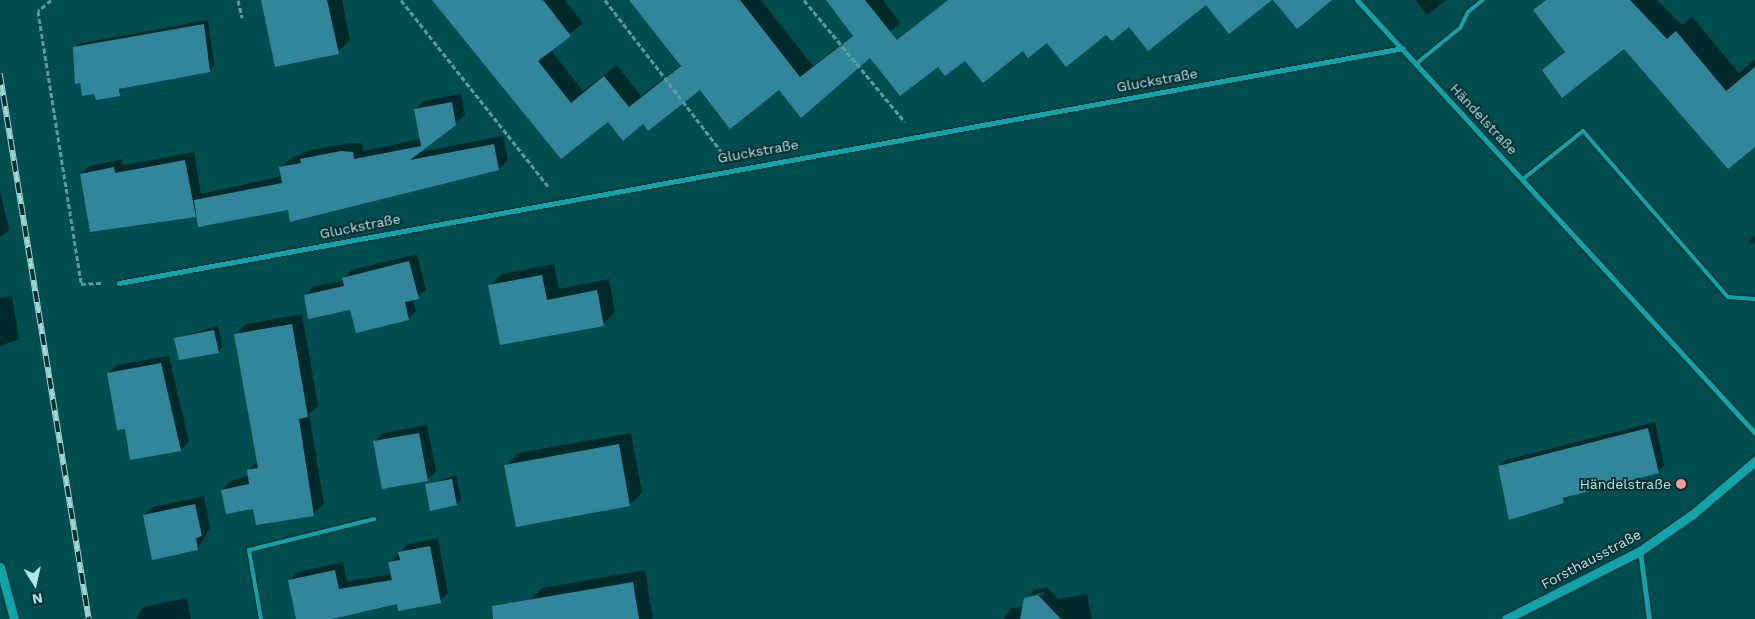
<!DOCTYPE html>
<meta charset="utf-8">
<style>
body{margin:0}
#map{position:relative;width:1755px;height:619px;overflow:hidden;background:#004d4f;font-family:"Work Sans",sans-serif}
div>[style]{position:absolute}
[style*='--x']{left:calc(var(--x)*1px);top:calc(var(--y)*1px);width:calc(var(--w)*1px);rotate:calc(var(--a)*1deg)}
.shadow>*{inset:0;background:#0007}
.building>*{inset:0;background:#32869c}
.path>*{height:3px;margin-top:-1.5px;transform-origin:0;background:repeating-linear-gradient(90deg,#5a9b9d 0 5px,transparent 0 7.5px)}
.roads{filter:drop-shadow(0 0 1px #072f31) drop-shadow(0 0 1px #072f31)}
.service>*{height:4px;margin:-2px;padding:0 2px;transform-origin:2px;border-radius:2px;background:#12a2a7}
.minor>*{height:5px;margin:-2.5px;padding:0 2.5px;transform-origin:2.5px;border-radius:2.5px;background:#12a2a7}
.tertiary>*{height:9px;margin:-4.5px;padding:0 4.5px;transform-origin:4.5px;border-radius:4.5px;background:#12a2a7}
.rail>*{height:5.5px;margin-top:-2.75px;transform-origin:0;background:repeating-linear-gradient(90deg,#072f31 0 11px,#9ed5d7 0 22px);box-sizing:border-box;border-block:1px solid #9ed5d7}
.dots>*{width:14px;height:14px;translate:-50% -50%;box-sizing:border-box;border:2px solid #072f31;border-radius:50%}
span{translate:-50% -50%;white-space:nowrap;text-align:center;line-height:1.15;-webkit-text-stroke:4px #072f31;paint-order:stroke}
.street-label{font-size:14px;color:#b1e5e7}
.poi-label{font-size:14px;color:#b1e5e7}
.right{translate:-100% -50%;text-align:right}
.north{position:absolute;left:10px;top:559px;width:50px;height:50px;-webkit-text-stroke:4px #072f31;paint-order:stroke;rotate:170deg;font-size:14px;font-weight:700;line-height:20px;text-align:center;color:#b1e5e7}
.north::after{content:'';display:block;margin:auto;width:18px;height:22px;background:#b1e5e7;clip-path:polygon(50% 0,100% 100%,50% 72%,0 100%)}
</style>
<div id="map">
<div class="shadow">
<i style="clip-path:polygon(263px 0,342px 0,350px 40px,338px 52px)"></i>
<i style="clip-path:polygon(434px 0,565px 0,583px 23px,551px 50px,583px 91px,617px 65px,641px 96px,681px 65px,630px 0,761px 0,813px 66px,853px 35px,827px 0,883px 0,900px 22px,890px 32px,779px 88px,700px 89px,643px 123px,608px 120px,561px 158px)"></i>
<i style="clip-path:polygon(1415px 0,1446px 0,1427px 15px)"></i>
<i style="clip-path:polygon(1545px 0,1657px 0,1682px 25px,1692px 17px,1739px 73px,1755px 59px,1755px 146px,1636px 63px,1624px 47px,1544px 71px,1566px 50px,1535px 10px)"></i>
<i style="clip-path:polygon(208px 20px,214px 66px,209px 71px,123px 87px,119px 95px,95px 92px,81px 81px,74px 48px,78px 44px)"></i>
<i style="clip-path:polygon(461px 94px,465px 115px,419px 152px,503px 136px,508px 160px,499px 169px,291px 220px,289px 209px,195px 216px,81px 174px,90px 166px,122px 159px,123px 165px,194px 152px,201px 194px,282px 176px,281px 168px,290px 159px,310px 150px,350px 143px,362px 143px,363px 151px,421px 139px,415px 110px,424px 101px)"></i>
<i style="clip-path:polygon(0 190px,9px 230px,0 237px)"></i>
<i style="clip-path:polygon(1755px 236px,1755px 245px,1750px 240px)"></i>
<i style="clip-path:polygon(417px 254px,426px 290px,413px 299px,416px 311px,408px 319px,306px 295px,313px 287px,344px 280px,351px 270px)"></i>
<i style="clip-path:polygon(554px 264px,559px 289px,609px 279px,615px 312px,603px 325px,489px 286px,502px 274px)"></i>
<i style="clip-path:polygon(12px 296px,19px 339px,0 346px,0 298px)"></i>
<i style="clip-path:polygon(302px 314px,318px 406px,309px 414px,324px 504px,313px 514px,254px 507px,222px 490px,232px 480px,250px 476px,249px 470px,258px 461px,235px 334px,246px 324px)"></i>
<i style="clip-path:polygon(218px 326px,222px 347px,218px 352px,176px 338px)"></i>
<i style="clip-path:polygon(169px 356px,189px 442px,180px 450px,126px 427px,108px 373px,117px 365px)"></i>
<i style="clip-path:polygon(1655px 422px,1664px 465px,1658px 472px,1570px 496px,1564px 502px,1499px 466px,1506px 460px)"></i>
<i style="clip-path:polygon(427px 425px,436px 471px,427px 480px,374px 442px,383px 433px)"></i>
<i style="clip-path:polygon(631px 433px,642px 493px,629px 505px,506px 466px,518px 453px)"></i>
<i style="clip-path:polygon(456px 475px,461px 500px,457px 504px,426px 485px)"></i>
<i style="clip-path:polygon(204px 496px,210px 527px,198px 549px,144px 515px,153px 507px)"></i>
<i style="clip-path:polygon(438px 538px,448px 593px,440px 601px,398px 602px,323px 619px,298px 619px,289px 581px,298px 572px,343px 562px,347px 581px,392px 574px,390px 563px,408px 544px)"></i>
<i style="clip-path:polygon(645px 570px,653px 619px,533px 619px,530px 600px,542px 588px)"></i>
<i style="clip-path:polygon(evenodd,1047px 587px,1058px 599px,1087px 594px,1092px 619px,1003px 619px,1011px 608px,1024px 606px,1034px 590px,1047px 587px,1044px 592px,1044px 595px,1030px 598px,1030px 595px,1044px 592px)"></i>
<i style="clip-path:polygon(187px 598px,191px 619px,136px 619px,143px 607px)"></i>
</div>
<div class="building">
<i style="clip-path:polygon(261px 0,327px 0,339px 54px,275px 67px)"></i>
<i style="clip-path:polygon(432px 0,543px 0,571px 36px,538px 61px,571px 103px,604px 76px,629px 107px,681px 66px,629px 0,740px 0,800px 77px,853px 36px,826px 0,865px 0,897px 40px,948px 0,1272px 0,1229px 34px,1206px 5px,1148px 51px,1129px 27px,1112px 41px,1106px 35px,1066px 67px,1047px 43px,1028px 58px,1023px 51px,983px 83px,965px 61px,945px 76px,938px 67px,900px 96px,870px 58px,801px 118px,779px 90px,730px 129px,700px 90px,648px 131px,643px 124px,623px 141px,608px 122px,561px 159px)"></i>
<i style="clip-path:polygon(1273px 0,1332px 0,1297px 29px)"></i>
<i style="clip-path:polygon(1546px 0,1630px 0,1667px 39px,1676px 31px,1726px 91px,1755px 67px,1755px 147px,1728px 169px,1624px 49px,1562px 98px,1542px 70px,1565px 52px,1533px 10px)"></i>
<i style="clip-path:polygon(204px 24px,210px 72px,119px 89px,120px 96px,96px 100px,94px 94px,82px 96px,80px 83px,75px 84px,73px 47px)"></i>
<i style="clip-path:polygon(452px 102px,456px 125px,410px 160px,494px 144px,499px 170px,290px 222px,288px 210px,198px 227px,194px 200px,282px 183px,279px 167px,301px 163px,300px 159px,341px 151px,353px 152px,354px 159px,421px 146px,414px 109px)"></i>
<i style="clip-path:polygon(185px 160px,196px 217px,90px 232px,80px 174px,114px 167px,115px 173px)"></i>
<i style="clip-path:polygon(409px 261px,419px 299px,405px 302px,409px 320px,356px 333px,350px 310px,308px 319px,304px 295px,344px 286px,342px 278px)"></i>
<i style="clip-path:polygon(542px 275px,547px 300px,597px 290px,604px 326px,500px 345px,488px 285px)"></i>
<i style="clip-path:polygon(292px 324px,308px 417px,299px 419px,314px 516px,256px 525px,253px 509px,226px 514px,221px 490px,249px 484px,247px 470px,258px 468px,234px 334px)"></i>
<i style="clip-path:polygon(214px 330px,219px 353px,179px 360px,174px 338px)"></i>
<i style="clip-path:polygon(161px 363px,181px 451px,130px 460px,125px 429px,117px 430px,107px 373px)"></i>
<i style="clip-path:polygon(1648px 428px,1659px 473px,1563px 498px,1564px 503px,1509px 520px,1498px 466px)"></i>
<i style="clip-path:polygon(419px 433px,428px 481px,382px 489px,373px 441px)"></i>
<i style="clip-path:polygon(619px 444px,630px 506px,516px 527px,504px 465px)"></i>
<i style="clip-path:polygon(452px 479px,457px 505px,430px 511px,425px 484px)"></i>
<i style="clip-path:polygon(195px 504px,202px 536px,196px 538px,198px 550px,152px 560px,143px 515px)"></i>
<i style="clip-path:polygon(430px 546px,441px 603px,398px 611px,397px 604px,332px 619px,296px 619px,288px 580px,335px 570px,339px 589px,392px 580px,388px 562px,400px 560px,398px 552px)"></i>
<i style="clip-path:polygon(633px 582px,639px 619px,493px 619px,492px 606px)"></i>
<i style="clip-path:polygon(1038px 595px,1061px 619px,1020px 619px,1024px 598px)"></i>
</div>
<div class="path">
<i style="--x:51;--y:0;--w:17;--a:140"></i>
<i style="--x:38;--y:11;--w:276;--a:81"></i>
<i style="--x:81;--y:284;--w:22;--a:-3"></i>
<i style="--x:238;--y:0;--w:18;--a:77"></i>
<i style="--x:401;--y:0;--w:237;--a:51.7"></i>
<i style="--x:605;--y:0;--w:195;--a:52.5"></i>
<i style="--x:804;--y:0;--w:158;--a:50.4"></i>
</div>
<div class="roads">
<div class="service">
<i style="--x:1417;--y:63;--w:55;--a:-39.1"></i>
<i style="--x:1460;--y:28;--w:18;--a:-63"></i>
<i style="--x:1468;--y:12;--w:19;--a:-39"></i>
<i style="--x:1523;--y:179;--w:77;--a:-38.7"></i>
<i style="--x:1583;--y:131;--w:220;--a:48.9"></i>
<i style="--x:1728;--y:297;--w:27;--a:4"></i>
<i style="--x:261;--y:619;--w:70;--a:-99.9"></i>
<i style="--x:249;--y:550;--w:129;--a:-13.9"></i>
</div>
<div class="minor">
<i style="--x:1357;--y:0;--w:588;--a:47.41"></i>
<i style="--x:119;--y:283;--w:1305;--a:-10.37"></i>
<i style="--x:1640;--y:551;--w:69;--a:82.5"></i>
</div>
<div class="tertiary">
<i style="--x:0;--y:567;--w:54;--a:74.9"></i>
<i style="--x:1506;--y:619;--w:150;--a:-26.9"></i>
<i style="--x:1640;--y:551;--w:65;--a:-34.9"></i>
<i style="--x:1693;--y:514;--w:82;--a:-40.5"></i>
</div>
</div>
<div class="rail">
<i style="--x:0;--y:74;--w:552;--a:80.73"></i>
</div>
<div class="dots">
<i style="left:1681px;top:484px;background:#f59b9c"></i>
</div>
<div class="street-label">
<span style="left:1157px;top:80px;rotate:-10deg">Gluckstraße</span>
<span style="left:1484px;top:119px;rotate:47deg">Händelstraße</span>
<span style="left:758px;top:151px;rotate:-10deg">Gluckstraße</span>
<span style="left:360px;top:226px;rotate:-11deg">Gluckstraße</span>
<span style="left:1591px;top:559px;rotate:-28deg">Forsthausstraße</span>
</div>
<div class="poi-label">
<span class="right" style="left:1671px;top:484px">Händelstraße</span>
</div>
<div class="north">N</div>
</div>
